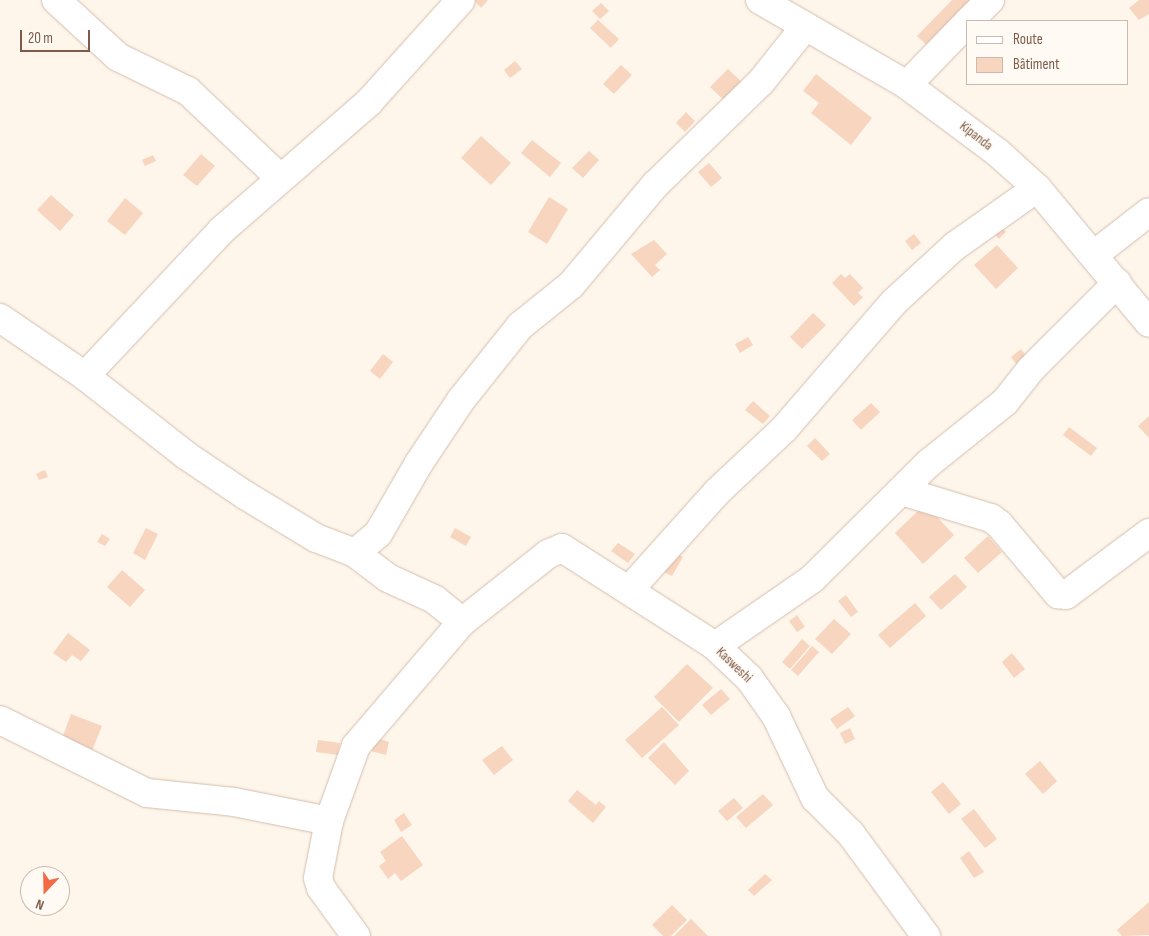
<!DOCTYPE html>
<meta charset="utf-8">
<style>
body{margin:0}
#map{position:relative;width:1149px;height:936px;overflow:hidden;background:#fef6eb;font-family:"Sofia Sans Condensed",sans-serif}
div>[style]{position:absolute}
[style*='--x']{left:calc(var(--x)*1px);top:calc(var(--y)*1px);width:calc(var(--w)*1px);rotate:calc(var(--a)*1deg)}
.building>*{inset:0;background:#f7d5bf}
.roads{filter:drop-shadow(0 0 1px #d3bdae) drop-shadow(0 0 1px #d3bdae)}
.street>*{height:28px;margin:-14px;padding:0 14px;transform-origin:14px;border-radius:14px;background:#fff}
span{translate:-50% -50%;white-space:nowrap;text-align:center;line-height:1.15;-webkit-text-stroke:4px #fffaf3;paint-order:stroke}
.street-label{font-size:14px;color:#7d5b4a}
.legend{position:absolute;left:966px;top:20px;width:162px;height:65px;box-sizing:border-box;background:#fffaf3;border:1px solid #cbbaaf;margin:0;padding:6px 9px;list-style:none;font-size:15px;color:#7d5b4a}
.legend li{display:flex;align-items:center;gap:10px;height:25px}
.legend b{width:25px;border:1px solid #cbbaaf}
.north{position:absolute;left:20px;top:866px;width:50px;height:50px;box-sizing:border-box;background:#fffaf3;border:1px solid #cbbaaf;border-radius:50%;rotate:201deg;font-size:14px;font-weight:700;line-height:20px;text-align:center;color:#7d5b4a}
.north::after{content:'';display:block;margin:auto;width:18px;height:22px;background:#f26a46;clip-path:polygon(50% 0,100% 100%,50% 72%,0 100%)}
.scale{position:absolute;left:20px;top:30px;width:70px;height:22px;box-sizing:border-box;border:2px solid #7d5b4a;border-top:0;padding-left:6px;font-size:15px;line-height:18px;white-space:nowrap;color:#7d5b4a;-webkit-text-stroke:4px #fffaf3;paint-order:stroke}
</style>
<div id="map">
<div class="building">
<i style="clip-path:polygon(474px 0,488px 0,481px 8px)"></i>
<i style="clip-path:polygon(952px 0,984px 0,934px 52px,917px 36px)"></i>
<i style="clip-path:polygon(1139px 0,1149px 0,1149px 14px,1139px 20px,1129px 8px)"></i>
<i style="clip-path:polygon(601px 3px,609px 11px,600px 19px,592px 11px)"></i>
<i style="clip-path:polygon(598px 20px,619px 39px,611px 48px,590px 28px)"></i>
<i style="clip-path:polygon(515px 61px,522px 69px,510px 78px,504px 70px)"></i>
<i style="clip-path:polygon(621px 65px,632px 75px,614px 94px,603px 84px)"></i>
<i style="clip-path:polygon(728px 69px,746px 86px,725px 101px,710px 87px)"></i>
<i style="clip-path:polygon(816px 74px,872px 118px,851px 145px,811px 113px,819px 103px,803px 91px)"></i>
<i style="clip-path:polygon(686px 112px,695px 121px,685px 132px,676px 123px)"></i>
<i style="clip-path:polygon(481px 136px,511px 163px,491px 185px,461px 158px)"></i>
<i style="clip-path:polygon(532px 140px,561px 163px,550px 177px,521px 153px)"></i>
<i style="clip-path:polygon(589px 151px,599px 160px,583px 178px,572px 168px)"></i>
<i style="clip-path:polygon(201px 154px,215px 166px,197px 186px,183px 175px)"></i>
<i style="clip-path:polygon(153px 155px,156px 161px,145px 166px,142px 160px)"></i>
<i style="clip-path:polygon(709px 163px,722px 178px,711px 187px,698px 172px)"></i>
<i style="clip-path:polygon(51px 195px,74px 215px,60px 231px,37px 210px)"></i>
<i style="clip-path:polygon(549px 197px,568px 209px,547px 244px,528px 232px)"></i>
<i style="clip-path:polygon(125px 198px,143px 213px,125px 235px,107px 221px)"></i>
<i style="clip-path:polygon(999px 224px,1006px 232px,999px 239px,991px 231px)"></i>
<i style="clip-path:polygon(914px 234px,921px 243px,912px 250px,905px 241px)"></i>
<i style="clip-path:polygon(654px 240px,667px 254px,655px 265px,660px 270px,652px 277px,631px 254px)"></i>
<i style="clip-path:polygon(997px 245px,1018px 268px,996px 289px,974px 265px)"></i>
<i style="clip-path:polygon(841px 274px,845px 278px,850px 274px,863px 288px,858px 293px,863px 297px,854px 306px,832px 283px)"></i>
<i style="clip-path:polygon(813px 313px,826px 325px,802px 349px,790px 337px)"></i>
<i style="clip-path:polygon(748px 337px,753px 345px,740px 353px,735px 344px)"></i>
<i style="clip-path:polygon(1021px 349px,1027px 357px,1017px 365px,1011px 357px)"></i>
<i style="clip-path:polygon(383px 354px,393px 362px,380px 379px,370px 371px)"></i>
<i style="clip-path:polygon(753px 401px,770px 416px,763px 424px,745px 410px)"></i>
<i style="clip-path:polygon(871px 403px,880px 412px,861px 430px,852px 420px)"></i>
<i style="clip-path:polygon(1149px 416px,1149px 438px,1138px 426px)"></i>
<i style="clip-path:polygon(1069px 427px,1097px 448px,1091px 456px,1063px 435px)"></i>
<i style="clip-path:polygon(815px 438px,830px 454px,822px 461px,807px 446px)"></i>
<i style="clip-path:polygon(45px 470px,48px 477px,39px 480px,36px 474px)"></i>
<i style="clip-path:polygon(925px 504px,954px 535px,923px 564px,895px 533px)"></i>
<i style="clip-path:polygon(146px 528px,158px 534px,145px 560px,133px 553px)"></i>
<i style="clip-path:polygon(455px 528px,471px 537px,466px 546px,450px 537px)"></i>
<i style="clip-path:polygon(102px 534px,110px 539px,105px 546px,97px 542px)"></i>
<i style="clip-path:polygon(988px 536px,1002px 552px,978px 573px,964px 558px)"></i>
<i style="clip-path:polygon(618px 543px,635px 554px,628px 563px,611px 551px)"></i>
<i style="clip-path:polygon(672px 551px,683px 557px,672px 576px,662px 571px)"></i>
<i style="clip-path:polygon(122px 570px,145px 590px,130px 607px,107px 587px)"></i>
<i style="clip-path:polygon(955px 574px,967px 587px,941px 610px,929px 597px)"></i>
<i style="clip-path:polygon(846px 595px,858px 612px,851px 617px,838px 601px)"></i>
<i style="clip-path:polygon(915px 603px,926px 616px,890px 648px,878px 635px)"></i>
<i style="clip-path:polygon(797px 615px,805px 627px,797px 632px,789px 621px)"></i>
<i style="clip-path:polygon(834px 619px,851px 634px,832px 654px,815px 639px)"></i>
<i style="clip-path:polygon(68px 633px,90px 650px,81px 661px,72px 655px,66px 662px,53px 653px)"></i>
<i style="clip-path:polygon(802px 639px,810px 646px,790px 669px,782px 662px)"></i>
<i style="clip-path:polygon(812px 646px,819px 652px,798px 676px,791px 670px)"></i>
<i style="clip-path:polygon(1012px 653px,1025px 669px,1014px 678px,1002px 662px)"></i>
<i style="clip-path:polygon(687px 664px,713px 688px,679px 722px,654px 697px)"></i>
<i style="clip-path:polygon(721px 689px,730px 699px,711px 715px,702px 705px)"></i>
<i style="clip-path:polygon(662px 707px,679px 725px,642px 758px,625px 740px)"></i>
<i style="clip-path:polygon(848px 707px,855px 716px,837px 729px,830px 719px)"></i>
<i style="clip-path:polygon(71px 714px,102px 726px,89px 758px,59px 747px)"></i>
<i style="clip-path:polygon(850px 728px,855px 739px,845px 744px,840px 733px)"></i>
<i style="clip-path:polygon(375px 737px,389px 742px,386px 755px,371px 751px)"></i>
<i style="clip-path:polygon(318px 740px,340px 743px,338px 755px,316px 752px)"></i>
<i style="clip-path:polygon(664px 742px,689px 771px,675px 785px,648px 758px)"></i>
<i style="clip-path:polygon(502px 746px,513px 760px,494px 775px,482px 760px)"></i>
<i style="clip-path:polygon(1040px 761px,1057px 781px,1043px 794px,1025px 774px)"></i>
<i style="clip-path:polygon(943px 782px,961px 804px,949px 814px,931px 792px)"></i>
<i style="clip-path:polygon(577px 790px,596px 805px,599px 801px,606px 807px,593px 823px,568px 801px)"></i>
<i style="clip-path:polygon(763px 794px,773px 805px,746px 828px,736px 817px)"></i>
<i style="clip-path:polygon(734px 798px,743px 808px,727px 821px,718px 811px)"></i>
<i style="clip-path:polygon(974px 809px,997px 839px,985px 848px,961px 819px)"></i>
<i style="clip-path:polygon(404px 813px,412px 825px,401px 832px,394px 820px)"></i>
<i style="clip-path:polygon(402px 836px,423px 865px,401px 881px,395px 873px,388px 879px,379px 866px,386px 861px,380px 852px)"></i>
<i style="clip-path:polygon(969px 851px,984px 872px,974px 878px,960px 858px)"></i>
<i style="clip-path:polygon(765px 874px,772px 880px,754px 896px,748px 890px)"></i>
<i style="clip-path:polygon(1149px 902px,1149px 935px,1122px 936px,1117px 930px)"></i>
<i style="clip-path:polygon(672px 905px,687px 920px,671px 936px,663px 936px,652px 925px)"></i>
<i style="clip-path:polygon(691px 919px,708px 936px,674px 936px)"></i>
</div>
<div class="roads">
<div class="street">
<i style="--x:56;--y:0;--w:84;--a:42.6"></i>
<i style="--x:118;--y:57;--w:78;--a:25.9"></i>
<i style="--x:188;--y:91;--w:127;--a:43.4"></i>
<i style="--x:760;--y:0;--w:170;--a:30"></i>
<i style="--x:907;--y:85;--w:112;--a:36.7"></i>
<i style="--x:997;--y:152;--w:54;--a:42"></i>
<i style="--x:1037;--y:188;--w:175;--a:50.3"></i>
<i style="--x:969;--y:21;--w:30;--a:-45"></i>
<i style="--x:907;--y:85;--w:88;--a:-45.9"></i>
<i style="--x:1095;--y:254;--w:68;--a:-37.9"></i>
<i style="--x:0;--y:318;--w:103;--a:34.3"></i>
<i style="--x:85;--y:376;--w:130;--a:38.1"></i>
<i style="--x:187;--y:456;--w:70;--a:33.9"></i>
<i style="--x:245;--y:495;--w:83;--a:31.2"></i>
<i style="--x:316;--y:538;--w:42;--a:21"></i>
<i style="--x:355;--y:553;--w:41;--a:37.1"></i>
<i style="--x:388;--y:578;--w:51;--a:24.5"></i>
<i style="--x:434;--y:599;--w:36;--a:39"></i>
<i style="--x:85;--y:376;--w:200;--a:-46.8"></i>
<i style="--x:222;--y:230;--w:195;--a:-41"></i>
<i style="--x:369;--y:102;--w:137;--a:-48"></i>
<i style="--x:902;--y:491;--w:93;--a:16.9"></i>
<i style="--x:991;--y:518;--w:10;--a:37"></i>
<i style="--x:999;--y:524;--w:92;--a:49.9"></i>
<i style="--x:1058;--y:594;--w:8;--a:7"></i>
<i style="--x:1066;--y:595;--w:104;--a:-36.8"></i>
<i style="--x:355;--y:553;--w:30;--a:-40"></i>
<i style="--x:378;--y:534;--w:82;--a:-60"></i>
<i style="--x:419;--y:463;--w:76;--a:-56.3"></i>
<i style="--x:461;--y:400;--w:95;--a:-51.4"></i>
<i style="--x:520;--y:326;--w:65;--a:-38.8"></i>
<i style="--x:571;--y:285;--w:131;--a:-50"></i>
<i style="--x:655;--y:185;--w:148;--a:-44.2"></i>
<i style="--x:761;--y:82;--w:69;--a:-51.5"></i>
<i style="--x:630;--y:589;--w:130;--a:-48.1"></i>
<i style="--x:717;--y:492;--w:92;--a:-43.2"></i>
<i style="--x:784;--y:429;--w:168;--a:-49.1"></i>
<i style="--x:894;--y:302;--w:83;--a:-42.6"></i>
<i style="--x:955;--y:246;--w:100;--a:-35.3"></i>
<i style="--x:715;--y:646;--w:118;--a:-34.6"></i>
<i style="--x:812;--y:579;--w:165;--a:-44.8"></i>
<i style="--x:929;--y:463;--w:97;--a:-38.8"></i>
<i style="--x:1005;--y:402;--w:42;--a:-51.8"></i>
<i style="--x:1031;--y:369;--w:122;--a:-45"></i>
<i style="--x:0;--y:720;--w:164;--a:26.4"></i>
<i style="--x:147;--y:793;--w:87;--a:5.9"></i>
<i style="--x:234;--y:802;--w:97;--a:11.3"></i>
<i style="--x:356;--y:936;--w:59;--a:-126.1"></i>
<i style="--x:321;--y:888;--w:10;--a:-107"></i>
<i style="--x:318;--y:878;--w:58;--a:-79.1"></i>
<i style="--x:329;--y:821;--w:80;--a:-70.2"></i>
<i style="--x:356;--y:746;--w:163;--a:-49.5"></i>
<i style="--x:462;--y:622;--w:110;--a:-38.3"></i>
<i style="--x:548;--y:554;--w:15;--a:-23"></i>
<i style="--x:562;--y:548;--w:182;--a:32.6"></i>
<i style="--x:715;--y:646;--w:47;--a:43.3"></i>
<i style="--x:749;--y:678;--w:47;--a:54.6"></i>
<i style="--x:776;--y:716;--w:91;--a:64.6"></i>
<i style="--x:815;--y:798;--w:51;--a:45"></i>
<i style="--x:851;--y:834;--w:127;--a:53.7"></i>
</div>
</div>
<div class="street-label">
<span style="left:976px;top:136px;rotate:38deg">Kipanda</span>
<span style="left:734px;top:665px;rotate:44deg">Kasweshi</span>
</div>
<ul class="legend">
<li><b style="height:6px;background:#fff"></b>Route</li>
<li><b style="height:14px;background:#f7d5bf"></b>Bâtiment</li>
</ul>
<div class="north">N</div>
<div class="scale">20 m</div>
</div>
